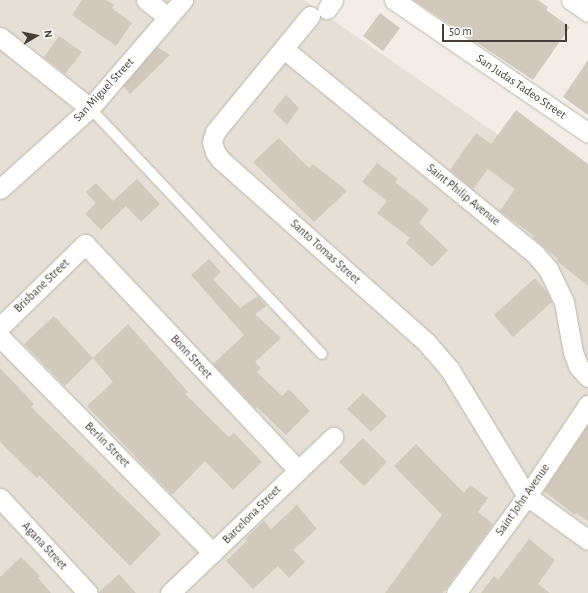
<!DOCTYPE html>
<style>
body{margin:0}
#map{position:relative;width:588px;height:593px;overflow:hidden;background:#f2eee7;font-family:"Alegreya Sans",sans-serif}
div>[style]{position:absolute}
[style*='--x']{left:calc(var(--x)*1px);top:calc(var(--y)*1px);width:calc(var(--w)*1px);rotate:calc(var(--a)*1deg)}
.residential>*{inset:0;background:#e5dfd5}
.building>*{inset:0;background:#d2c9bd}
.roads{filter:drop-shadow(0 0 1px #bcb5aa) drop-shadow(0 0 1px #bcb5aa)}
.service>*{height:10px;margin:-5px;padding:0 5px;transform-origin:5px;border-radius:5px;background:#fff}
.minor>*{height:19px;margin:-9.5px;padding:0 9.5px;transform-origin:9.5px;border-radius:9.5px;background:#fff}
span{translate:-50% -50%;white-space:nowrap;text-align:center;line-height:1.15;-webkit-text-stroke:4px #fff;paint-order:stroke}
.street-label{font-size:12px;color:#443e36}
.north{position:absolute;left:16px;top:16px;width:40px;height:40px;-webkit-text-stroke:3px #fff;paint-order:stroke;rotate:81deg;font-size:11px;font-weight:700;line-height:16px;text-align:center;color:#443e36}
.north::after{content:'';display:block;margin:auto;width:14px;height:18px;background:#443e36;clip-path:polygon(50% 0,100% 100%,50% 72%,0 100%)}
.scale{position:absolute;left:442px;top:24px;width:125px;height:18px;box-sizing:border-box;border:2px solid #443e36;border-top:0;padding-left:5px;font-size:12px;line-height:14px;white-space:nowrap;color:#443e36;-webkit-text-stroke:3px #fff;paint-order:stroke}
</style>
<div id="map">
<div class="residential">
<i style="clip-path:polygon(0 0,304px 0,588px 197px,588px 593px,0 593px)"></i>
</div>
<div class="building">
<i style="clip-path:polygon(82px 0,106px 0,114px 5px,112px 8px,132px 23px,116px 46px,72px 15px)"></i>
<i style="clip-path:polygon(413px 0,538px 0,548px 7px,546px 10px,570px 27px,533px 80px)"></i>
<i style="clip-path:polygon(380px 13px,400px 28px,383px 51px,363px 36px)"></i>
<i style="clip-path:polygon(59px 36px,82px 52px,65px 74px,44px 57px)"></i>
<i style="clip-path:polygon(157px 47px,170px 55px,130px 94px,123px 86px)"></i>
<i style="clip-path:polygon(588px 60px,588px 115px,563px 97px)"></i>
<i style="clip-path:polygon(286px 95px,299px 108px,287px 125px,273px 111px)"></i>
<i style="clip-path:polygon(516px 110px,588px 164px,588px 286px,557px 261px,558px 259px,533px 238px,534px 236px,500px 211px,515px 189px,488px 169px,473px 189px,450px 170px,476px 133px,491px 144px)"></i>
<i style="clip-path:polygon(279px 138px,309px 168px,313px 164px,347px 191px,314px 222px,253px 162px)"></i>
<i style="clip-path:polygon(377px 163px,398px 179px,395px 182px,429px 209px,419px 223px,448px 250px,432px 267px,406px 243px,410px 238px,377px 213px,387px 201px,362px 182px)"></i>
<i style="clip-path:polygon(137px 179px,160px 204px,141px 222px,126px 206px,101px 230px,85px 214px,96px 203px,86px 192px,96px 183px,113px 201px)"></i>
<i style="clip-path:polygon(209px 259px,221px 272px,213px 279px,240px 308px,258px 296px,266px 306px,255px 314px,281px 338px,255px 362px,261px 368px,257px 372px,282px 396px,289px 389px,310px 411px,286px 435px,257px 407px,256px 409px,213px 364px,244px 335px,191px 275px)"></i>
<i style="clip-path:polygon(535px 278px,547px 292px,552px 302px,513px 337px,494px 315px)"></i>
<i style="clip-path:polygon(54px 316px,93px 358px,65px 386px,24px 344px)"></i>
<i style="clip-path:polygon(128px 324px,188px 392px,185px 394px,229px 437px,234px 433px,262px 462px,233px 490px,205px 461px,172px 495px,87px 406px,113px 382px,93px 358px)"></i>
<i style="clip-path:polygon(0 368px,34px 404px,31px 407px,161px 534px,130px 566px,39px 475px,37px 478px,0 442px)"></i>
<i style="clip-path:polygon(363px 393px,387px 416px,371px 432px,347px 409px)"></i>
<i style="clip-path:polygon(588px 425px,588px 521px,576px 513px,575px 515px,544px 491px)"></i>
<i style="clip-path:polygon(363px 438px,387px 462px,364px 486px,339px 462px)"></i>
<i style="clip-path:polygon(416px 444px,464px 493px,470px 485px,488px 498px,478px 512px,493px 524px,443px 593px,385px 593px,442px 515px,394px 466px)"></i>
<i style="clip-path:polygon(297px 505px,317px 529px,293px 550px,305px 562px,289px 578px,278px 566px,253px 589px,226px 561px,247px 541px,245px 539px,264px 521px,271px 529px)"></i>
<i style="clip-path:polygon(529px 539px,555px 560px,538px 584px,550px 593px,481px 593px,494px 576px,498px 580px)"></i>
<i style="clip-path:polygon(21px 557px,40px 576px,38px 578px,51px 593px,0 593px,0 577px)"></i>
<i style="clip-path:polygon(119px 574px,136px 593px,99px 593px,99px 592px)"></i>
</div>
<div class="roads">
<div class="service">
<i style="--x:90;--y:108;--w:338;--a:46.7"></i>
</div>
<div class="minor">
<i style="--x:146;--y:0;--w:28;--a:38"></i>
<i style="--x:394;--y:0;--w:235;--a:34.4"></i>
<i style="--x:571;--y:0;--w:21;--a:35"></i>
<i style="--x:327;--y:9;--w:11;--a:-56"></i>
<i style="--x:310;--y:16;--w:150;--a:129.3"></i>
<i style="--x:215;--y:132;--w:10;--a:107"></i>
<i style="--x:212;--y:142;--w:10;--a:73"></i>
<i style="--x:215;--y:152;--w:10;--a:53"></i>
<i style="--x:221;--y:160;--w:274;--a:41.6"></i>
<i style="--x:426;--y:342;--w:37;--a:49"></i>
<i style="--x:450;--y:370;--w:148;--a:58.6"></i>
<i style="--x:527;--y:496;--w:75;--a:35.8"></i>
<i style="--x:0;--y:37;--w:115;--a:38.3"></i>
<i style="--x:284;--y:49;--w:324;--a:39.2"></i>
<i style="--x:535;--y:254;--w:20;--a:49"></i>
<i style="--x:548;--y:269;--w:37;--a:64"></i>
<i style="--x:564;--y:302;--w:51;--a:79.8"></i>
<i style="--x:573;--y:352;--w:15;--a:70"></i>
<i style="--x:578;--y:366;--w:15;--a:48"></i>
<i style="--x:0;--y:189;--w:121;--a:-42"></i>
<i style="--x:90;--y:108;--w:143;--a:-49.3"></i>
<i style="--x:0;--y:327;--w:119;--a:-44.3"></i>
<i style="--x:85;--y:244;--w:311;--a:46.7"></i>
<i style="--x:0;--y:337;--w:303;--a:45.4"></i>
<i style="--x:0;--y:498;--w:129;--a:47.2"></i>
<i style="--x:170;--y:593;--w:226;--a:-43.7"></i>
<i style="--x:456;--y:593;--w:120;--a:-53.8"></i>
<i style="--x:527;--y:496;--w:110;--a:-56.2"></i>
</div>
</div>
<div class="street-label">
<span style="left:521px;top:87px;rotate:34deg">San Judas Tadeo Street</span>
<span style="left:104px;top:90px;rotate:-47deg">San Miguel Street</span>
<span style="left:463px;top:195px;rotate:39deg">Saint Philip Avenue</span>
<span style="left:325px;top:252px;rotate:42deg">Santo Tomas Street</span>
<span style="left:42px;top:286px;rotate:-44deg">Brisbane Street</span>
<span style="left:191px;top:357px;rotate:47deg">Bonn Street</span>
<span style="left:107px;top:445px;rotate:45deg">Berlin Street</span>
<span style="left:523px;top:500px;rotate:-55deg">Saint John Avenue</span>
<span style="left:252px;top:515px;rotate:-45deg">Barcelona Street</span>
<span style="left:44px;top:546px;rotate:47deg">Agana Street</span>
</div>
<div class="north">N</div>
<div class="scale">50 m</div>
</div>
